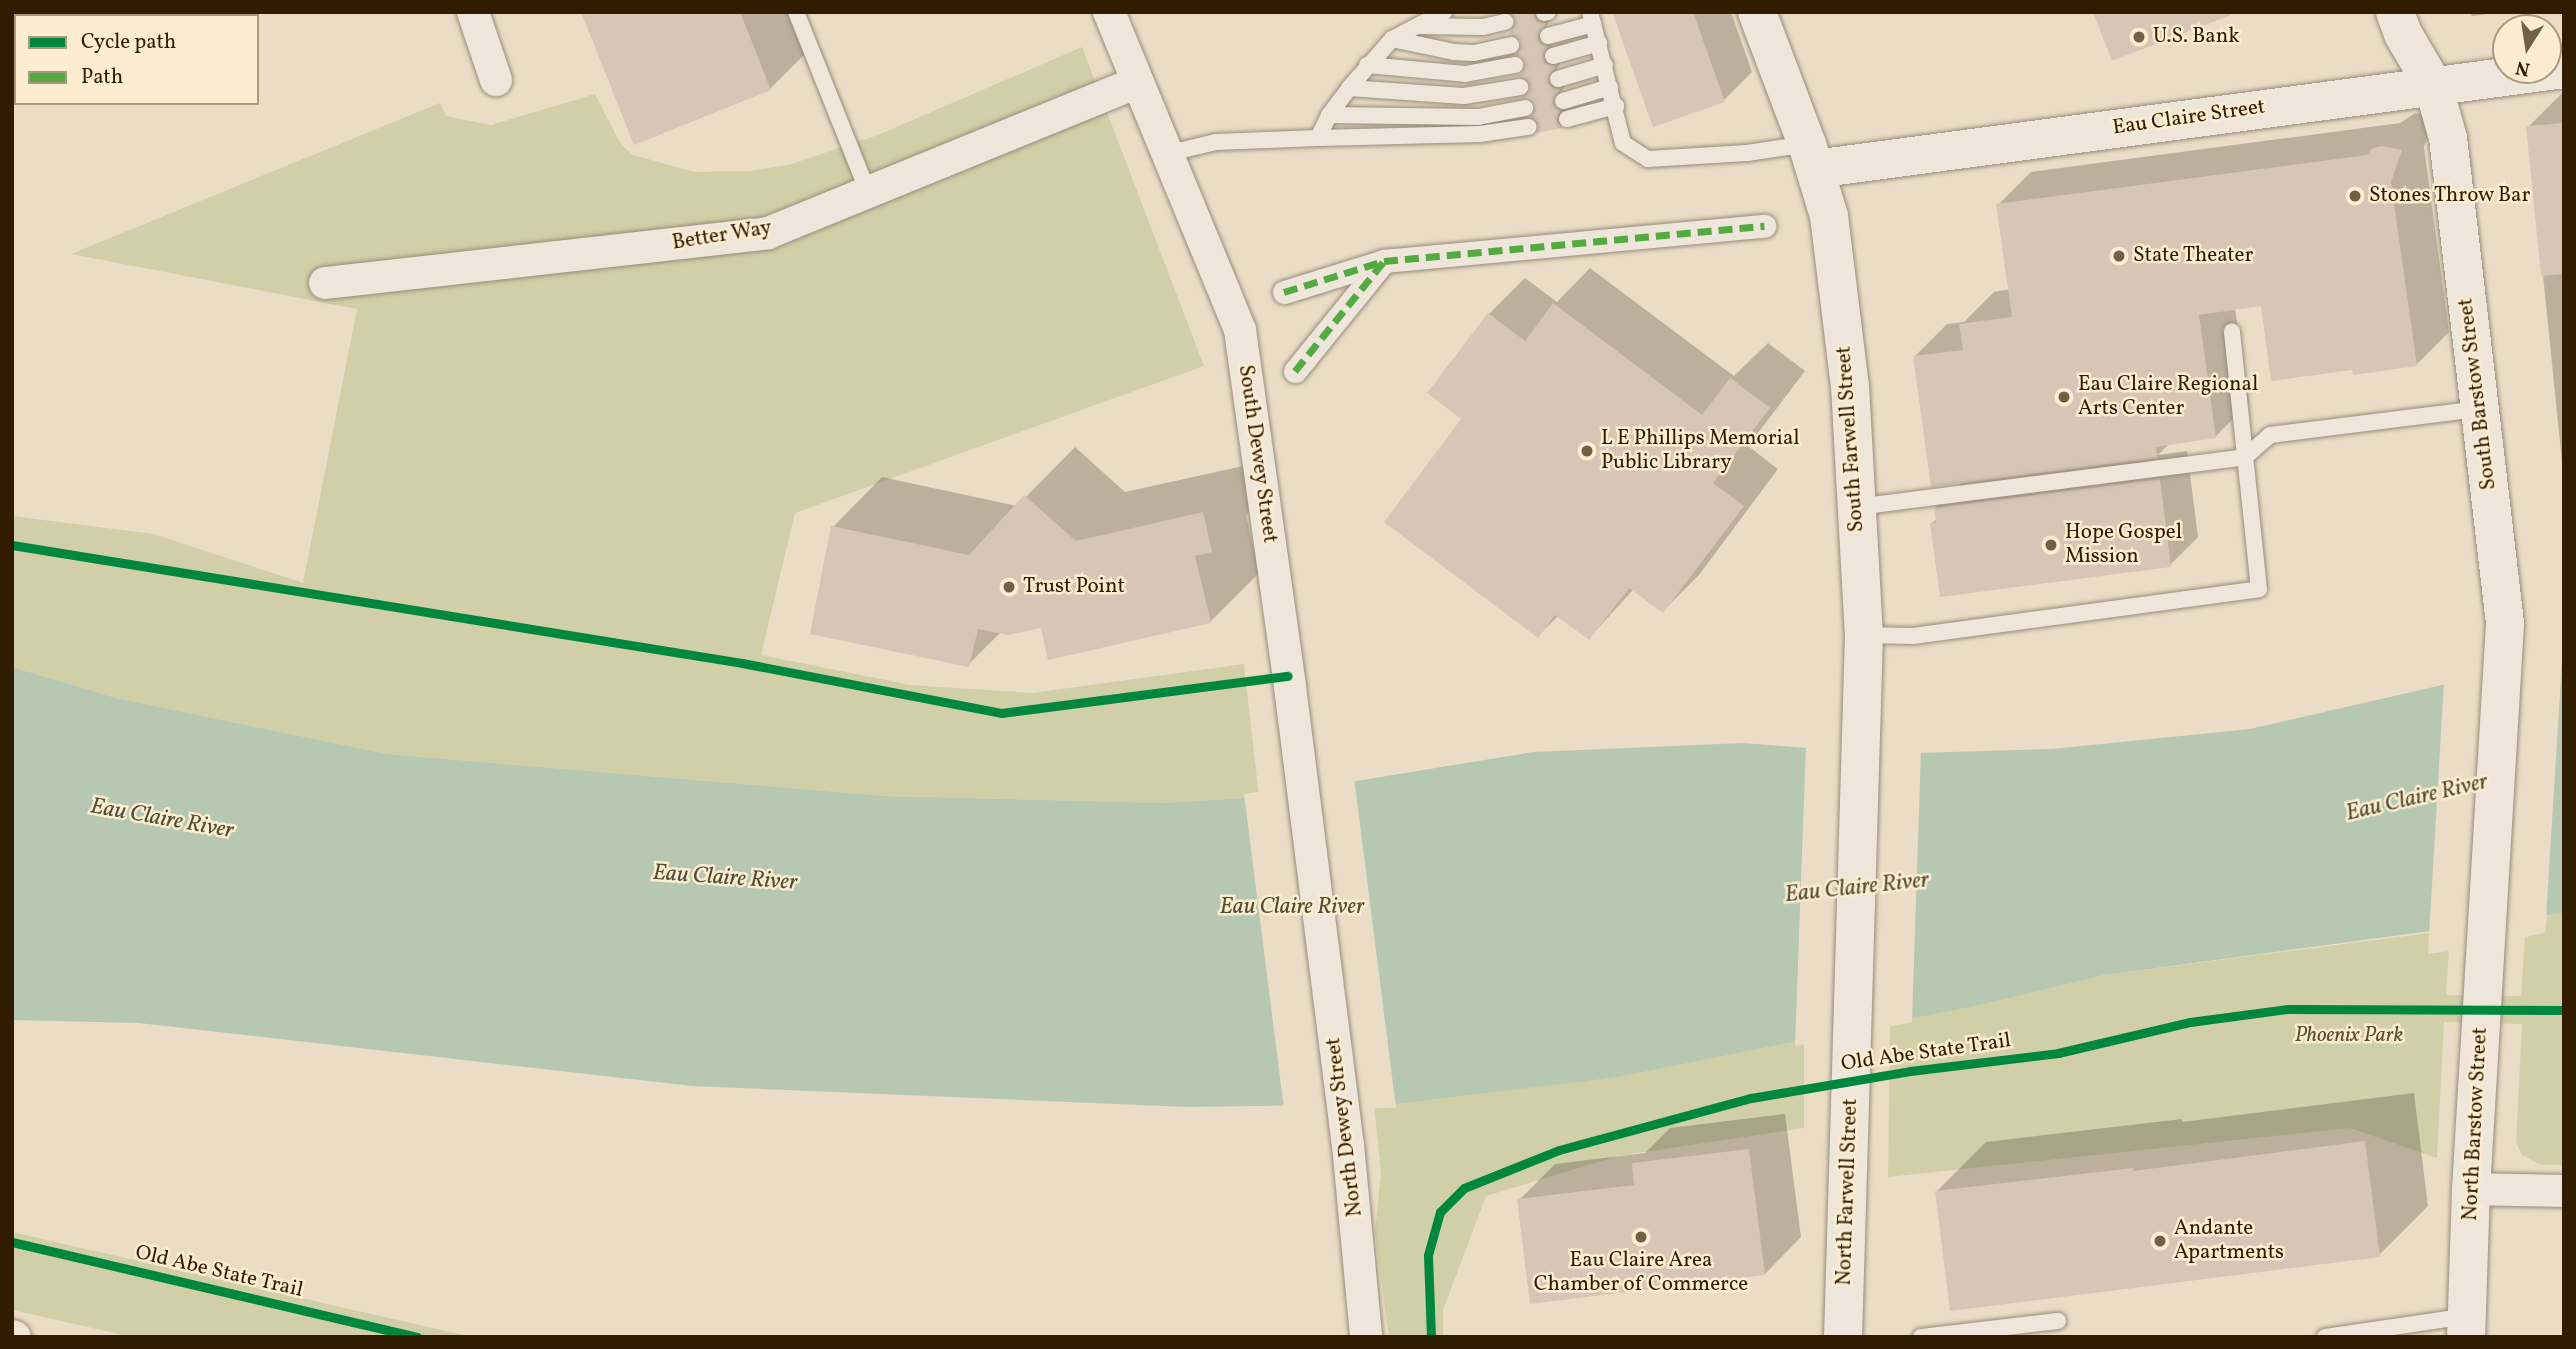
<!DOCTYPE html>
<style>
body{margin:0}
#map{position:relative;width:2576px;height:1349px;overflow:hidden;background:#ebddc5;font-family:Vollkorn,serif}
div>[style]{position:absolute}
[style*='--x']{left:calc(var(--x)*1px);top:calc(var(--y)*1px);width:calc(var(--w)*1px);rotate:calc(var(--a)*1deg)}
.green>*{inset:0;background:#d1cfa8}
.water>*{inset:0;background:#b6c7b2}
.pier>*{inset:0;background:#ebddc5}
.shadow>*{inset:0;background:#0003}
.building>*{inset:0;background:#d7c5b5}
.roads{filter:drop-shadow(0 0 2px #978c7b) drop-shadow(0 0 2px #978c7b)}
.service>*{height:16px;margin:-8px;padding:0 8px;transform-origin:8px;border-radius:8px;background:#eee6da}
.pedestrian>*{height:23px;margin:-11.5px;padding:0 11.5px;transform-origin:11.5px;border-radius:11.5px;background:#eee6da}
.minor>*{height:32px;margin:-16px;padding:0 16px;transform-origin:16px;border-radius:16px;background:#eee6da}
.tertiary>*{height:38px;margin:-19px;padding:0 19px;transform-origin:19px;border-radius:19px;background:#eee6da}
.secondary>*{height:38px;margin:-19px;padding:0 19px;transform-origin:19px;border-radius:19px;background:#eee6da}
.quiet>*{height:7px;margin-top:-3.5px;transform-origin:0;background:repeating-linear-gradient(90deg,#54a940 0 14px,transparent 0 21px)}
.cycleway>*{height:9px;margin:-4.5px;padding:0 4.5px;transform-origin:4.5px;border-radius:4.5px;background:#00873e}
.dots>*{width:19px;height:19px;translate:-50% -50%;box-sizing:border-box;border:4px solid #fcecd0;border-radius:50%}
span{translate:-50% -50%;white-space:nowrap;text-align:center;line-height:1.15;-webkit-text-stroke:5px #fcecd0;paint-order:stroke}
.poi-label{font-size:21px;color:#311c01}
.left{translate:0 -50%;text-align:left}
.street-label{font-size:21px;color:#311c01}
.park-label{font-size:21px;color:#5a4e2c;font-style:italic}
.water-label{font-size:23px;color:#524d34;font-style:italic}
.frame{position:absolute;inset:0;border:14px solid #311c01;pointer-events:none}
.legend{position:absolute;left:14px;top:14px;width:245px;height:91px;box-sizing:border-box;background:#fcecd0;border:2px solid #ab997d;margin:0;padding:9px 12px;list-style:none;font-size:21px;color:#311c01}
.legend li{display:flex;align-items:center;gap:14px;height:35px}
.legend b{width:35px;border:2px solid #ab997d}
.north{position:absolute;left:2492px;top:14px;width:70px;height:70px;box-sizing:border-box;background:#fcecd0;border:2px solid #ab997d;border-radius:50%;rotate:192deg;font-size:19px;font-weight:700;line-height:28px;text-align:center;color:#311c01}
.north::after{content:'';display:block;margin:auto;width:24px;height:32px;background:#726046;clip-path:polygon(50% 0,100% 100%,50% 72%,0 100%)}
</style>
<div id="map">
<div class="green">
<i style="clip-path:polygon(1082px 47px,1204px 366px,795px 513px,761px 655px,911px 685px,1032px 693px,1244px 664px,1259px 797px,1166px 803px,884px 796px,387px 754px,116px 698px,12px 667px,12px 516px,154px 534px,303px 583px,357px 309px,71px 254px,440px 103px,446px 116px,491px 125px,595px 94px,620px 143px,633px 155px,695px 172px,749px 171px,788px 165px,878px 135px)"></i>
<i style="clip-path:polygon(2564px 913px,2564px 1165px,2542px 1165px,2531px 1160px,2522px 1155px,2516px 1143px,2522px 1024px,2444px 1022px,2437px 1158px,2350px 1128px,1888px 1177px,1890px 1022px,2104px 975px,2429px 933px,2428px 954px,2449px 951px,2446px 995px,2521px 996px,2525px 937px,2545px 933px,2547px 916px)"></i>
<i style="clip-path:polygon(1804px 1040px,1804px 1128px,1618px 1156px,1486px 1196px,1443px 1310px,1443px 1337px,1389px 1337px,1375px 1232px,1381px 1173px,1374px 1105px,1619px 1077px)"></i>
<i style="clip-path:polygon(12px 1232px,51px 1241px,472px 1337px,132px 1337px,12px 1310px)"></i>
</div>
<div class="water">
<i style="clip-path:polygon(2564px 648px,2564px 913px,2104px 975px,1979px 1005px,1619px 1077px,1394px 1104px,1187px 1107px,692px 1086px,139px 1023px,12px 1020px,12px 667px,116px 698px,387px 754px,884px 796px,1166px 803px,1259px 797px,1533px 752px,1743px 743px,1885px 754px,2052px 749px,2250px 729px,2464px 680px)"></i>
</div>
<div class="pier">
<i style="clip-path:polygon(2563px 645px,2546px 919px,2429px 936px,2444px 681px)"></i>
<i style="clip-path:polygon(1806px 744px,1886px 751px,1921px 750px,1912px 1022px,1795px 1046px)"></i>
<i style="clip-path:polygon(1354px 777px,1396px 1108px,1284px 1109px,1244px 794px)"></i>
</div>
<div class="shadow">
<i style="clip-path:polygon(582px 12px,790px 12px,806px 53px,770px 89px)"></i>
<i style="clip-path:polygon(1508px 12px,1553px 14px,1546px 28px,1550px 35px,1557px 37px,1551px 43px,1554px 54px,1563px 57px,1556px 71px,1560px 78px,1568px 80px,1561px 93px,1569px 101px,1565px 111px,1570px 117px,1561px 126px,1539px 131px,1532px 84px,1520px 75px,1527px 68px,1517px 18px)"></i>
<i style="clip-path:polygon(1622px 12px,1731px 12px,1752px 72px,1724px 100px)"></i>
<i style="clip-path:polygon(2470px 12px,2504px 12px,2472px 16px)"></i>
<i style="clip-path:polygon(2564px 91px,2564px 482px,2528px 127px)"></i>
<i style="clip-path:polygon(2415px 113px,2434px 117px,2424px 147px,2449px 332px,2416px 365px,2353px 368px,2263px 304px,2235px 308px,2249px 403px,2216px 436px,2170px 443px,2158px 455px,2187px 451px,2198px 537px,2170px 565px,1932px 523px,1937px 519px,1935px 508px,1963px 481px,1914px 357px,1947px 324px,1964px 322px,1994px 292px,2010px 289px,1998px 205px,2031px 172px,2400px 123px)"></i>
<i style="clip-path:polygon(1590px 268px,1734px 376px,1768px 343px,1805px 371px,1748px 446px,1778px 469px,1699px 575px,1663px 611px,1634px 589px,1589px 638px,1558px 616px,1538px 636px,1464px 419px,1489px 314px,1525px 278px,1557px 302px)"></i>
<i style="clip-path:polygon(1075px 447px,1125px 492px,1252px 464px,1261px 501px,1246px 515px,1259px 573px,1210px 622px,1042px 626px,1001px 632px,968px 665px,833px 527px,882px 477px,1017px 506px)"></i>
<i style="clip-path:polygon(2414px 1093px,2428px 1206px,2379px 1255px,1937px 1191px,1986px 1142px,2182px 1119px,2182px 1122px)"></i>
<i style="clip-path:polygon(1785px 1114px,1801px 1237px,1765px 1274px,1519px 1200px,1555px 1164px,1645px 1153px,1670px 1128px)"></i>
</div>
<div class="building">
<i style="clip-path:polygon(581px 12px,740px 12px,771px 90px,634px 145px)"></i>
<i style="clip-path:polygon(1509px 12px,1534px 12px,1537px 21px,1546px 23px,1538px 38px,1541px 44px,1549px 46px,1543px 54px,1545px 63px,1556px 66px,1548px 81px,1551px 87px,1560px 89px,1553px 103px,1560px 111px,1557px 121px,1562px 128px,1536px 133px,1538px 125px,1530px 117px,1535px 105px,1529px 98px,1522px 97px,1529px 91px,1530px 85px,1517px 75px,1522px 73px,1525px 64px,1523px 58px,1515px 55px,1521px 43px,1518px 38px,1508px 35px,1515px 20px)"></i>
<i style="clip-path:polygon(1612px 12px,1693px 12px,1725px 102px,1653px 127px)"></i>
<i style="clip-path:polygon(2093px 12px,2231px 12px,2231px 15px,2112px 61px)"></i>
<i style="clip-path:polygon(2564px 123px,2564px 274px,2541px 276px,2526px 126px)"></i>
<i style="clip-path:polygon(2381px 146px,2402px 150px,2391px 182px,2417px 366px,2353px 375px,2352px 370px,2271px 381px,2261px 306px,2199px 315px,2216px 438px,2156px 447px,2157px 458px,1931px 487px,1913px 356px,1963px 350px,1959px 324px,2012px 317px,1996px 204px,2367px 155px,2373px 148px)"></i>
<i style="clip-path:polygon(1553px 303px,1702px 415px,1730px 378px,1770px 408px,1713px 483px,1744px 506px,1663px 613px,1629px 588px,1589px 640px,1555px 615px,1538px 638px,1384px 522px,1461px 419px,1427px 393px,1488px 313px,1525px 341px)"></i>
<i style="clip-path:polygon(2160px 479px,2171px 567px,1940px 597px,1930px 523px,1936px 522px,1934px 508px)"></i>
<i style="clip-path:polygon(1024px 495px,1076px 541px,1203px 512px,1212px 552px,1195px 556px,1211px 623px,1048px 660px,1041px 628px,1008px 635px,978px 629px,969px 667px,810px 634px,831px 526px,969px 555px)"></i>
<i style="clip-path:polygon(2365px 1141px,2380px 1257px,1950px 1311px,1935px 1191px,2133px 1168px,2133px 1171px)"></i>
<i style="clip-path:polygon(1749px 1149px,1765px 1275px,1530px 1304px,1517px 1199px,1634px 1185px,1632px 1163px)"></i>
</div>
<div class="roads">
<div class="service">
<i style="--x:796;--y:12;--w:194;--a:68.2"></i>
<i style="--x:1590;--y:12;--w:135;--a:75.9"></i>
<i style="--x:1623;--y:143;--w:30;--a:33"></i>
<i style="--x:1648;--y:159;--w:99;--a:-3.5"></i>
<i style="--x:1747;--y:153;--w:61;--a:-8.5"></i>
<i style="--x:1544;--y:13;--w:4;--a:-14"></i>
<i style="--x:1418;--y:26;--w:65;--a:0.9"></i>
<i style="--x:1483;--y:27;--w:23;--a:-13"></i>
<i style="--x:1548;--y:36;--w:47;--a:-14.9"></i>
<i style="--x:1392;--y:39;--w:63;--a:11.8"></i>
<i style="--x:1454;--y:52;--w:20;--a:3"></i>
<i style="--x:1474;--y:53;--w:38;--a:-12"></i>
<i style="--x:1553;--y:56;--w:48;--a:-15.8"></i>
<i style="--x:1367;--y:65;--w:98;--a:5.2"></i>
<i style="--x:1465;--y:74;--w:51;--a:-10.2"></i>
<i style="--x:1558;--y:79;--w:49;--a:-16.6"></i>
<i style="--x:1349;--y:88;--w:115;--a:4"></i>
<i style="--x:1464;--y:96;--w:57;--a:-9.1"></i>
<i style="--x:1563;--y:101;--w:49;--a:-16.6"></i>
<i style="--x:1329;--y:115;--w:149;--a:0.8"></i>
<i style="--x:1478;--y:117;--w:48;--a:-10.8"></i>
<i style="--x:1567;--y:119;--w:51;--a:-14.9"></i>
<i style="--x:1318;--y:138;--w:162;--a:-1.4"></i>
<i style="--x:1480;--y:134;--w:49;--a:-8.3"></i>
<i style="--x:1166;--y:154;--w:51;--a:-13.5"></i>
<i style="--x:1216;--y:142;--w:102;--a:-2.2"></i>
<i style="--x:1318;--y:138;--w:25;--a:-64"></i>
<i style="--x:1329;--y:115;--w:34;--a:-53"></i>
<i style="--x:1349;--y:88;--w:65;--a:-48.7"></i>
<i style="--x:1392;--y:39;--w:59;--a:-27.4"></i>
<i style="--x:1857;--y:507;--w:391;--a:-7.3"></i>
<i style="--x:2245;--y:457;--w:33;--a:-41"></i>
<i style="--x:2270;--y:435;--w:211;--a:-7.1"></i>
<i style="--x:1864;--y:635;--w:49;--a:1.2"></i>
<i style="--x:1913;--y:636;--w:349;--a:-7.7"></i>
<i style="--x:2259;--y:589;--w:259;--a:-96"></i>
<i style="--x:1921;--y:1337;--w:138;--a:-6.7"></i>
<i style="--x:2325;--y:1337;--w:144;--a:-8.4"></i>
</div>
<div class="pedestrian">
<i style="--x:1284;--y:292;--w:105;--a:-17.2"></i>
<i style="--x:1384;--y:261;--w:382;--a:-5.3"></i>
<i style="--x:1295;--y:371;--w:141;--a:-51"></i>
</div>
<div class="minor">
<i style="--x:473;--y:12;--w:72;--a:71.3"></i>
<i style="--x:1109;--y:12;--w:344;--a:67.6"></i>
<i style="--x:1240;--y:330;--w:360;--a:82"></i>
<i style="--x:1290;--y:687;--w:462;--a:82.8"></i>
<i style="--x:1348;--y:1145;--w:193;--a:84.6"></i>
<i style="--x:325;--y:283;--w:446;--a:-6.4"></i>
<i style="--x:768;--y:233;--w:397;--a:-22.2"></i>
<i style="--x:2471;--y:1189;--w:93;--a:1.2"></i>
<i style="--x:12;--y:1336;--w:3;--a:18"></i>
</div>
<div class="tertiary">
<i style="--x:2395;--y:12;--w:23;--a:70"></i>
<i style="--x:2403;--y:34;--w:59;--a:59.5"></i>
<i style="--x:2433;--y:85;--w:55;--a:74.2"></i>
<i style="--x:2448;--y:138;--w:489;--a:83.3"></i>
<i style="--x:2505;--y:624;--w:566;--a:93.44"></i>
<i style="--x:2471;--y:1189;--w:148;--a:91.9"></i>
<i style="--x:1815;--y:169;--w:756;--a:-7.6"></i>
</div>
<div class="secondary">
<i style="--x:1757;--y:12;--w:141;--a:69.3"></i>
<i style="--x:1807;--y:144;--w:75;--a:73"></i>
<i style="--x:1829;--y:216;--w:171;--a:83"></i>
<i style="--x:1850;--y:386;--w:249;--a:86.8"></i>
<i style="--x:1864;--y:635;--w:702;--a:91.71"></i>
</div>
</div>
<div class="quiet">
<i style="--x:1284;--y:292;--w:105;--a:-17.2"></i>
<i style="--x:1384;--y:261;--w:382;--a:-5.3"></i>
<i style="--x:1295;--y:371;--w:141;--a:-51"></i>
</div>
<div class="cycleway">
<i style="--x:12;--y:545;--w:739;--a:9.18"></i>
<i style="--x:742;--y:663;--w:265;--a:10.9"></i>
<i style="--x:1002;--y:713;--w:288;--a:-7.4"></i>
<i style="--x:12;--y:1242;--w:416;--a:13.2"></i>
<i style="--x:1431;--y:1337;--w:82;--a:-92.1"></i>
<i style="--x:1428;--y:1255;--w:45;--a:-74.4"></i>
<i style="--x:1440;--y:1212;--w:34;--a:-45"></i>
<i style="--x:1464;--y:1188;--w:102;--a:-21.8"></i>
<i style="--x:1559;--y:1150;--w:199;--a:-15.2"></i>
<i style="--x:1751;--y:1098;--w:161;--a:-9.6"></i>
<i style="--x:1910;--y:1071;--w:149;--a:-6.9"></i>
<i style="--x:2058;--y:1053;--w:136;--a:-13.2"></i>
<i style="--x:2190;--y:1022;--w:99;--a:-7.6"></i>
<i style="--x:2288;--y:1009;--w:276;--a:0.2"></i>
</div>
<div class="dots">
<i style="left:2139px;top:37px;background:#726046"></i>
<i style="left:2355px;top:196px;background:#726046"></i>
<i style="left:2119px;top:256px;background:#726046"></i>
<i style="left:2064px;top:397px;background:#726046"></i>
<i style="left:1587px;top:451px;background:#726046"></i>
<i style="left:2051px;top:545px;background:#726046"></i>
<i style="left:1009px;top:587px;background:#726046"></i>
<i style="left:1641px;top:1237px;background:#726046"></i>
<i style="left:2160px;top:1241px;background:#726046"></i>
</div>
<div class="poi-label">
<span class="left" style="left:2153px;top:37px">U.S. Bank</span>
<span class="left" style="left:2369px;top:196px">Stones Throw Bar</span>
<span class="left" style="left:2133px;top:256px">State Theater</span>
<span class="left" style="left:2078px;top:397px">Eau Claire Regional<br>Arts Center</span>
<span class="left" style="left:1601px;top:451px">L E Phillips Memorial<br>Public Library</span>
<span class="left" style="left:2065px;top:545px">Hope Gospel<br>Mission</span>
<span class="left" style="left:1023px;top:587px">Trust Point</span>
<span class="left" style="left:2174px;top:1241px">Andante<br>Apartments</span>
<span style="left:1641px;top:1273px">Eau Claire Area<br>Chamber of Commerce</span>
</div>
<div class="street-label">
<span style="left:2189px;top:118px;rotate:-8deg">Eau Claire Street</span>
<span style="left:722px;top:236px;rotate:-9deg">Better Way</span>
<span style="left:2478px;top:394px;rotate:-97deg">South Barstow Street</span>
<span style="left:1851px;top:439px;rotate:-94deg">South Farwell Street</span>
<span style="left:1257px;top:454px;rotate:82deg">South Dewey Street</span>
<span style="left:1926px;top:1053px;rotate:-8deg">Old Abe State Trail</span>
<span style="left:2476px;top:1124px;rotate:-87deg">North Barstow Street</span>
<span style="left:1345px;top:1127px;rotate:-97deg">North Dewey Street</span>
<span style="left:1848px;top:1192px;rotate:-88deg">North Farwell Street</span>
<span style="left:219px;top:1272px;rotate:13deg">Old Abe State Trail</span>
</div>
<div class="park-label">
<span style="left:2349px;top:1036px">Phoenix Park</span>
</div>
<div class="water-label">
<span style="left:2417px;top:798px;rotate:-13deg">Eau Claire River</span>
<span style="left:162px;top:819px;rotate:10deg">Eau Claire River</span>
<span style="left:725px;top:878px;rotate:4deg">Eau Claire River</span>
<span style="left:1857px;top:888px;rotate:-6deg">Eau Claire River</span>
<span style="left:1292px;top:907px">Eau Claire River</span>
</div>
<div class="frame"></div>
<ul class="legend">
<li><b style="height:9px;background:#00873e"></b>Cycle path</li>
<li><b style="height:9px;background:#54a940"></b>Path</li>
</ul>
<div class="north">N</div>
</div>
